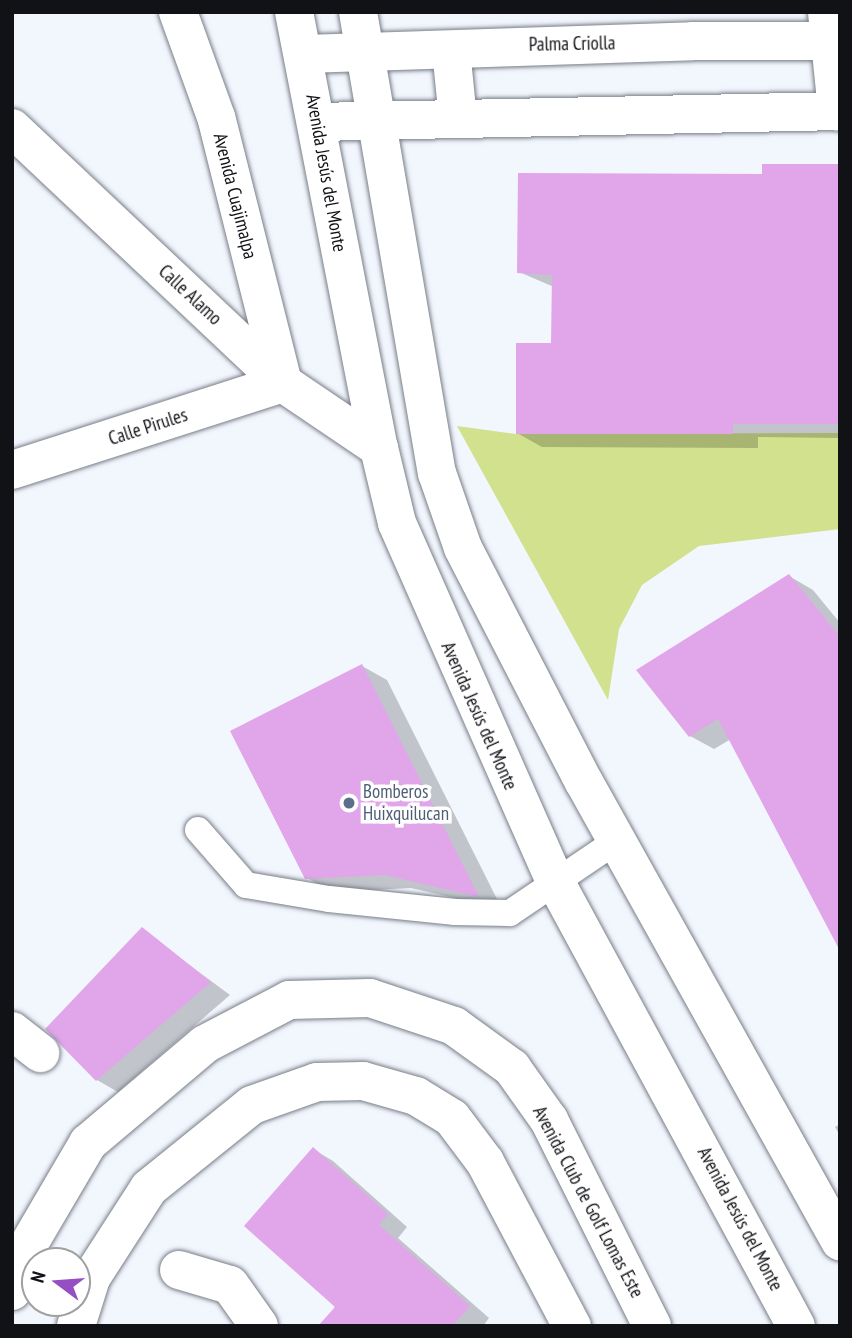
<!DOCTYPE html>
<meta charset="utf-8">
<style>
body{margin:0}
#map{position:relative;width:852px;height:1338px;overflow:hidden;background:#f2f6fd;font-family:"PT Sans Narrow",sans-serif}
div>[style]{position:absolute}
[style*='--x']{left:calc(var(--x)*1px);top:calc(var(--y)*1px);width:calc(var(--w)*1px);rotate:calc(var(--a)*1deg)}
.green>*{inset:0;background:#d2e18e}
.shadow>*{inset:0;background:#0003}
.building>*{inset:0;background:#e1a5ea}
.roads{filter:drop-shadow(0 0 2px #787e87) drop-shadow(0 0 2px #787e87)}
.service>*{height:26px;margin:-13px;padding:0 13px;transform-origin:13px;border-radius:13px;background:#fff}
.minor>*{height:38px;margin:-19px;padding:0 19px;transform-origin:19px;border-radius:19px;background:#fff}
.secondary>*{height:38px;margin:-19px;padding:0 19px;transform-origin:19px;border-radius:19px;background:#fff}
.dots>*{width:19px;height:19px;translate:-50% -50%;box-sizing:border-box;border:4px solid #fff;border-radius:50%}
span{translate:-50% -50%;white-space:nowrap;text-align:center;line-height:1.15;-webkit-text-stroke:7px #fff;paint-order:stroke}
.street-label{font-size:19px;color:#101216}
.service-label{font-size:19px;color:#4e5e75}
.left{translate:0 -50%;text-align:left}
.frame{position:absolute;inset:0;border:14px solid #101216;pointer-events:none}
.north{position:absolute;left:21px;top:1247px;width:70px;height:70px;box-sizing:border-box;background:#fff;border:2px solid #9fa0a2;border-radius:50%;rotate:286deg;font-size:19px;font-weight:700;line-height:28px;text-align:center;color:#101216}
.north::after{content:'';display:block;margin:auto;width:24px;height:32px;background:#954fc2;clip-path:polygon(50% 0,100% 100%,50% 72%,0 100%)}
</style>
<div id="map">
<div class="green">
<i style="clip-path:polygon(457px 426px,516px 434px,840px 433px,840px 529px,699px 546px,642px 585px,619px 629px,608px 700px)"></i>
</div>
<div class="shadow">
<i style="clip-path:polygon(840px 166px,840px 438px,758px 437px,758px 448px,542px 447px,517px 433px,553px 345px,554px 287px,519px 272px,764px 176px)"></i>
<i style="clip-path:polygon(789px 576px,813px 590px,840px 623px,840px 927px,731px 739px,714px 749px,690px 736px)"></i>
<i style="clip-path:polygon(362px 666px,387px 680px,502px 909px,411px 888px,332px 892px,307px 878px)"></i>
<i style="clip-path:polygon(142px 930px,230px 995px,118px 1092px,97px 1080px)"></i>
<i style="clip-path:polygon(840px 1124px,840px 1136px,835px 1127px)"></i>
<i style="clip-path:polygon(313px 1149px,333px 1161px,407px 1227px,398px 1238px,489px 1318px,483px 1326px,337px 1326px)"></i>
</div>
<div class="building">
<i style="clip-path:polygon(762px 164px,840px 164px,840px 424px,733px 424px,733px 434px,516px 434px,516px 343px,551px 343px,552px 275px,517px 273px,518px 173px,762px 174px)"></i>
<i style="clip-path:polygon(789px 574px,840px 637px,840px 951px,718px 719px,689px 737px,636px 670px)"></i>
<i style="clip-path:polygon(362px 664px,479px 897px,385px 875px,305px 879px,230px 731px)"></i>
<i style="clip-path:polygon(142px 927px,211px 982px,96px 1081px,45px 1029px)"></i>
<i style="clip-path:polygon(313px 1147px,388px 1214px,379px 1225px,470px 1306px,452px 1326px,318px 1326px,335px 1307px,244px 1226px)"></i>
</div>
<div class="roads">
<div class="service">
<i style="--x:198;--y:830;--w:73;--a:48.9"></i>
<i style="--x:246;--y:885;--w:84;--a:9.6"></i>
<i style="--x:329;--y:899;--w:127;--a:5.9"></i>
<i style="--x:455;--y:912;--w:55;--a:1"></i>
<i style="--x:510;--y:913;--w:130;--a:-34.1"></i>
</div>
<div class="minor">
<i style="--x:827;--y:12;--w:100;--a:84.2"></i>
<i style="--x:12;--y:128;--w:372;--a:43.3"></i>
<i style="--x:283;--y:383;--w:116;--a:34.1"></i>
<i style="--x:12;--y:470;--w:285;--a:-17.8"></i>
<i style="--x:283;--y:383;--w:274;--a:-104.1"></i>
<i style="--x:216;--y:117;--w:112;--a:-109.9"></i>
<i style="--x:12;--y:1031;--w:36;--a:38"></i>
<i style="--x:179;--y:1270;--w:53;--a:16.4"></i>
<i style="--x:230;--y:1285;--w:50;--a:54.7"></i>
<i style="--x:12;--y:1291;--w:39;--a:-73"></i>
<i style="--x:23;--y:1254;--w:129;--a:-59.6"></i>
<i style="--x:88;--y:1143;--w:153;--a:-40.2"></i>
<i style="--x:205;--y:1044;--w:95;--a:-27.6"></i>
<i style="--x:289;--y:1000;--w:81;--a:-1.4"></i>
<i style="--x:370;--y:998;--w:89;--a:18.4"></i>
<i style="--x:454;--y:1026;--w:72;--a:35.9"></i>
<i style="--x:512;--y:1068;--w:64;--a:54.6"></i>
<i style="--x:549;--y:1120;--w:230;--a:63.4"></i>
<i style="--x:76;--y:1326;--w:50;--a:-72.6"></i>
<i style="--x:91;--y:1278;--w:107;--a:-57.2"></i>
<i style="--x:149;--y:1188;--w:132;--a:-38.9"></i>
<i style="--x:252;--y:1105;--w:69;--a:-19.5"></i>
<i style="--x:317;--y:1082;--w:46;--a:-1.2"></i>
<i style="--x:363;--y:1081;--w:55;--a:15.8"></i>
<i style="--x:416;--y:1096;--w:42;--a:31.4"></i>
<i style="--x:452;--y:1118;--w:55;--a:53.1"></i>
<i style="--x:485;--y:1162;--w:186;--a:62.1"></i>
</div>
<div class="secondary">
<i style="--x:294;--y:12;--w:444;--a:79"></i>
<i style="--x:379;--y:448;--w:77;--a:76.5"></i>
<i style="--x:397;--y:523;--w:391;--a:66.2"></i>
<i style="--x:555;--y:881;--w:506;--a:61.56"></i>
<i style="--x:358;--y:12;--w:468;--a:80.3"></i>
<i style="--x:437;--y:473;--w:79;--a:70.9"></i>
<i style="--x:463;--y:548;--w:263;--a:62.7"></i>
<i style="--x:584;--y:782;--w:526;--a:60.85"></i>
<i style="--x:451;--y:50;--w:69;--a:84.2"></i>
<i style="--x:305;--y:54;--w:388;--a:-1.9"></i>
<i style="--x:693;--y:41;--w:147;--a:0"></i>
<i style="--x:316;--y:122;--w:524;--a:-1.2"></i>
</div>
</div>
<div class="dots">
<i style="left:349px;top:803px;background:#5c6f8a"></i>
</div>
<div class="street-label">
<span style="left:572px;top:44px;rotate:-1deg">Palma Criolla</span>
<span style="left:326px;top:173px;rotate:80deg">Avenida Jesús del Monte</span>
<span style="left:235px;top:196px;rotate:76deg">Avenida Cuajimalpa</span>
<span style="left:190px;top:295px;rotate:43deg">Calle Alamo</span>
<span style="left:148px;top:427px;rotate:-18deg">Calle Pirules</span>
<span style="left:479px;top:716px;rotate:66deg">Avenida Jesús del Monte</span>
<span style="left:588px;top:1202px;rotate:62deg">Avenida Club de Golf Lomas Este</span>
<span style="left:740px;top:1219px;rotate:62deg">Avenida Jesús del Monte</span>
</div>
<div class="service-label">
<span class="left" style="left:363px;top:803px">Bomberos<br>Huixquilucan</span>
</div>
<div class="frame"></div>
<div class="north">N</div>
</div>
